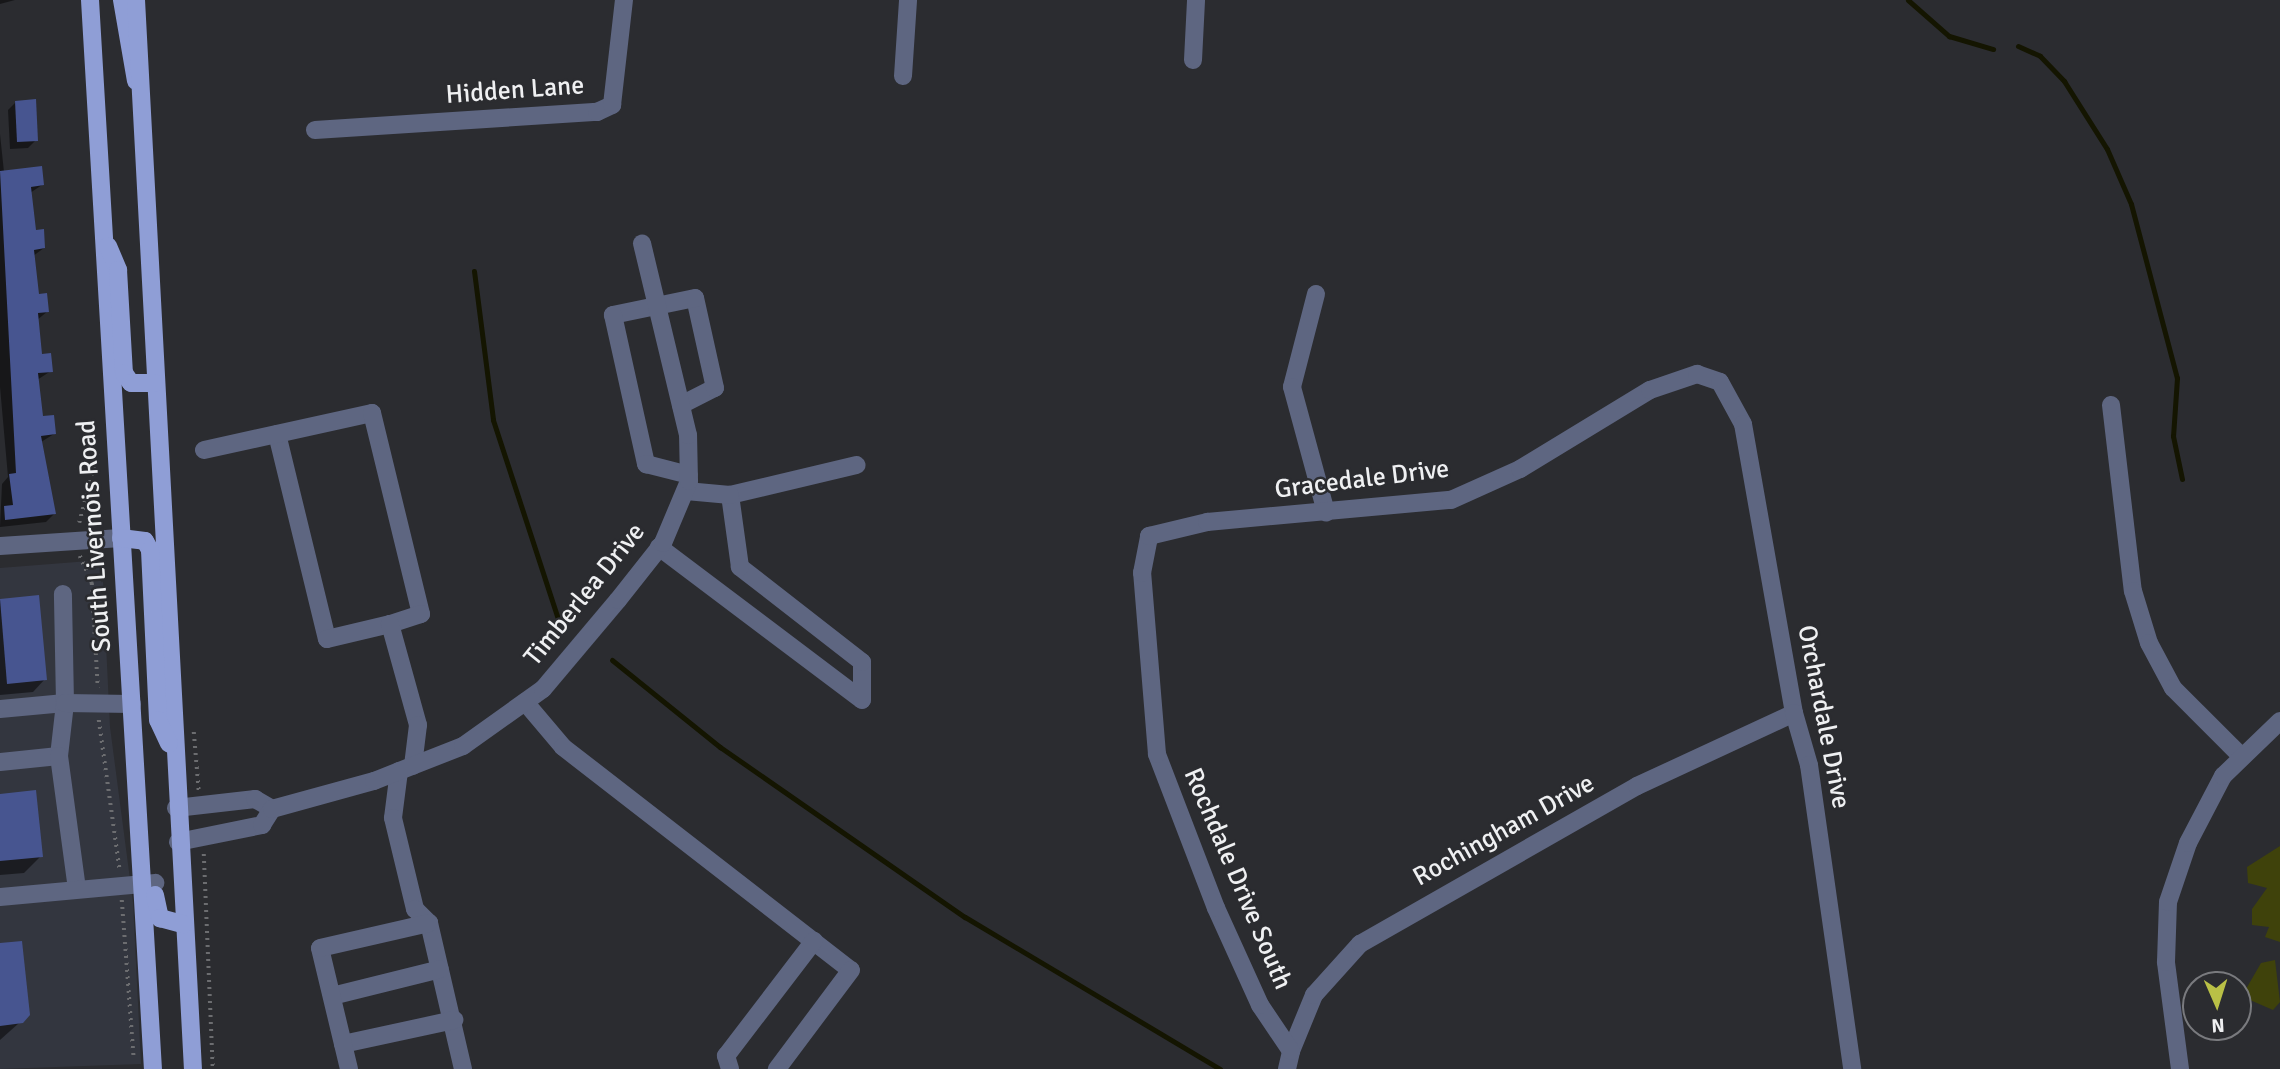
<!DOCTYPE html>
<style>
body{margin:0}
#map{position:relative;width:2280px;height:1069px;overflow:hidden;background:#2b2c30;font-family:Signika,sans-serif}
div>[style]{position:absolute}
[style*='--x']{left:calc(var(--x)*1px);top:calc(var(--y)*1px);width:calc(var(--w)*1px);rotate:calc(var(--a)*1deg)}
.built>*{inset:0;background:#33363f}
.green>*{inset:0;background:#3f420b}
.shadow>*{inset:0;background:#0007}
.stream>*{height:5px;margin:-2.5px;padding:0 2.5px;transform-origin:2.5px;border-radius:2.5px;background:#141501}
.building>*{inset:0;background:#475590}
.path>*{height:3.5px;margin-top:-1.75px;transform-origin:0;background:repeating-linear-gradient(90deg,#6c6d70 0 2px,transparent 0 7px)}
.minor>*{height:18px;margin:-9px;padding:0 9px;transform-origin:9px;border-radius:9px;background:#5e6681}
.major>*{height:18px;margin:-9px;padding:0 9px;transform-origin:9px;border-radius:9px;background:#8f9ed6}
span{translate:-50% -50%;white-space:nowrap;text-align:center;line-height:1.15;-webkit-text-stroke:5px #2b2c30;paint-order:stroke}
.street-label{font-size:26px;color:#eff0f2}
.north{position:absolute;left:2182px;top:971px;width:70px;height:70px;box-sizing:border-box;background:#2b2c30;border:2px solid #797a7e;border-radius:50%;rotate:177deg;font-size:19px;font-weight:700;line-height:28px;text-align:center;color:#eff0f2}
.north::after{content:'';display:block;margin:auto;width:24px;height:32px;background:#b9c046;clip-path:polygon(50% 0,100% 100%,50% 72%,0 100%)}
</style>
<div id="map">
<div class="built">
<i style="clip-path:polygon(102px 560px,110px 727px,133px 902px,141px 1064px,0 1069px,0 568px)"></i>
</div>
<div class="green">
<i style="clip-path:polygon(2280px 846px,2280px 942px,2265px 937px,2269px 927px,2252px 925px,2252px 909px,2267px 888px,2248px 883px,2247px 867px)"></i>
<i style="clip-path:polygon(2275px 960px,2280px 1002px,2273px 1010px,2250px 1000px,2246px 989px,2261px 963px)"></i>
</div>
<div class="shadow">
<i style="clip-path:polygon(0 0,15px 0,0 4px)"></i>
<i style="clip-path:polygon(16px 102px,36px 140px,28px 148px,10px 149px,8px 110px)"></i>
<i style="clip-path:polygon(0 134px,4px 172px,42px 185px,30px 193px,35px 232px,44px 248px,33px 256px,37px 296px,48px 311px,37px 320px,41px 356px,51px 371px,37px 380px,41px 418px,54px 434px,41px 442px,54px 514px,46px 522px,0 527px,2px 484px,8px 477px,0 387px)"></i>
<i style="clip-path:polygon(37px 597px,45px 679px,33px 692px,0 695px,0 600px)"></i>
<i style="clip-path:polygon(0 796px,41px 856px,24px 873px,0 875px)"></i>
<i style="clip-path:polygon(21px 943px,28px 1015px,0 1040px,0 945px)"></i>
</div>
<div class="stream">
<i style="--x:1908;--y:0;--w:55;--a:41.3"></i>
<i style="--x:1949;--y:36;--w:46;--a:16.5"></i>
<i style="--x:2018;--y:46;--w:24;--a:24"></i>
<i style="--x:2040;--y:56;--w:35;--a:46"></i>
<i style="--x:2064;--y:81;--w:80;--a:57.7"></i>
<i style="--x:2107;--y:149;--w:60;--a:66.4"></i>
<i style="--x:2131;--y:204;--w:180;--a:75.2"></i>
<i style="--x:2177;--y:378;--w:58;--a:93.9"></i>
<i style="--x:2173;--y:436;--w:44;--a:78.2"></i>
<i style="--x:474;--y:271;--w:150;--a:82.7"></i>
<i style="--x:493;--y:420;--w:209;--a:71.9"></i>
<i style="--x:612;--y:660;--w:139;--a:38.9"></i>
<i style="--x:720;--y:747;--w:298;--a:34.8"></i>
<i style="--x:965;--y:917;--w:297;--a:30.8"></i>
</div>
<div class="building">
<i style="clip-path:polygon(36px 99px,38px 141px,17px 142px,15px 101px)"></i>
<i style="clip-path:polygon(42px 166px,44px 185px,31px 187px,36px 230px,44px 229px,45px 248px,34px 250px,39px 294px,47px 293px,49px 312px,38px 313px,42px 354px,51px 353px,53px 372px,38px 373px,43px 416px,54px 415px,56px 434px,41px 436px,56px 514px,5px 520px,4px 506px,13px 505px,9px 474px,16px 473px,0 171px)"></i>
<i style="clip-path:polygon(39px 595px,47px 680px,7px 684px,0 599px)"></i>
<i style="clip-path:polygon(36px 790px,43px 857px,0 861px,0 794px)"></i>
<i style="clip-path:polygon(22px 941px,30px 1015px,23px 1023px,0 1026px,0 943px)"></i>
</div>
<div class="path">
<i style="--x:79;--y:523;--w:75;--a:-75.4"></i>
<i style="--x:80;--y:556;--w:30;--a:66"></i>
<i style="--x:92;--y:583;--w:105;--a:86.7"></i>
<i style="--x:99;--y:720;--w:153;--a:82.1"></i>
<i style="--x:194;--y:732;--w:59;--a:85.2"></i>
<i style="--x:204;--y:854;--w:215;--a:87.6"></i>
<i style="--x:122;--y:900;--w:160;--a:85.7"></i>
</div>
<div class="minor">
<i style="--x:1193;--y:60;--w:60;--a:-87.1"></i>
<i style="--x:903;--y:76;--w:76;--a:-86.2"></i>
<i style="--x:315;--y:130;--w:283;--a:-3.7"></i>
<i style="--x:597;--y:112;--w:17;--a:-25"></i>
<i style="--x:612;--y:105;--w:106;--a:-83.5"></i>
<i style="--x:1316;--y:294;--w:96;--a:104.5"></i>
<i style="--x:1292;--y:387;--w:130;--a:74.8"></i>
<i style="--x:681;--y:405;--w:38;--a:-27"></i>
<i style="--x:715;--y:388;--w:92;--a:-102.5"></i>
<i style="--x:695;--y:298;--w:84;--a:168.3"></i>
<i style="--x:613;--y:315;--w:153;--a:77.5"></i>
<i style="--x:646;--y:464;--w:44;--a:14.3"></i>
<i style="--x:2111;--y:405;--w:187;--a:83.3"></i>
<i style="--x:2133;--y:591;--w:54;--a:72.9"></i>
<i style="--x:2149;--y:643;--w:51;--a:61.9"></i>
<i style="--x:2173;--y:688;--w:96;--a:45"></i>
<i style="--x:277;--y:434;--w:211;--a:76.3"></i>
<i style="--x:327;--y:639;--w:65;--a:-13.4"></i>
<i style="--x:204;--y:450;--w:172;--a:-12.4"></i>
<i style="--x:372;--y:413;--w:207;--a:76.3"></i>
<i style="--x:421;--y:614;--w:33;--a:162"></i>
<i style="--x:390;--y:624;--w:105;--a:74.5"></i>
<i style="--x:418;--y:725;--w:41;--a:97"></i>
<i style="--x:730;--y:495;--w:130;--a:-13.3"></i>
<i style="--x:0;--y:546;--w:121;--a:-3.8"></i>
<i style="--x:659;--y:547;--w:254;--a:37"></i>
<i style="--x:862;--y:700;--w:38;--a:-90"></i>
<i style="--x:862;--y:662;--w:155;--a:-142.1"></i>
<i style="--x:740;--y:567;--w:73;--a:-97.9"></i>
<i style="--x:730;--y:495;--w:44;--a:-174.8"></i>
<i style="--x:525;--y:702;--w:59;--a:49.8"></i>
<i style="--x:563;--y:747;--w:364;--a:37.8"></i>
<i style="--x:851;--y:970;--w:124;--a:126.8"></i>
<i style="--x:0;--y:709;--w:65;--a:-5.3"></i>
<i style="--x:65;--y:703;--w:109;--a:-91.1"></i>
<i style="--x:59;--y:756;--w:53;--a:-83.5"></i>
<i style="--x:65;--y:703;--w:67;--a:0.9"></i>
<i style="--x:0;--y:762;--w:59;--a:-5.8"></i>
<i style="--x:59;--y:756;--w:134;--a:82.3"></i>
<i style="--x:399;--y:771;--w:47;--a:97.3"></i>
<i style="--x:393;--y:818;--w:94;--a:76.4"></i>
<i style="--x:415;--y:909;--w:20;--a:45"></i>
<i style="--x:429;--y:923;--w:150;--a:76.9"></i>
<i style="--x:176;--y:808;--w:80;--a:-6.5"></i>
<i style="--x:255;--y:799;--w:20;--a:30"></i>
<i style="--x:178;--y:842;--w:86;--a:-11.4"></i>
<i style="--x:262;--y:825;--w:19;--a:-58"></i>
<i style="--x:272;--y:809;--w:106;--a:-15.4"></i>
<i style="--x:374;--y:781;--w:96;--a:-21.5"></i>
<i style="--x:463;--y:746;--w:98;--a:-35.5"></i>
<i style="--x:543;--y:689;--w:116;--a:-49.9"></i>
<i style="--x:618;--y:600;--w:73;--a:-51.7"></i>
<i style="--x:663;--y:543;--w:67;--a:-67.2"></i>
<i style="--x:689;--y:481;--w:46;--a:-91.2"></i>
<i style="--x:688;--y:435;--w:197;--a:-103.5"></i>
<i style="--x:0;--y:897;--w:156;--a:-5.2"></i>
<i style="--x:332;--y:996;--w:111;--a:-14"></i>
<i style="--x:343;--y:1044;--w:114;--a:-12.2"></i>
<i style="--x:1291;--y:1051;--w:61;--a:-67.7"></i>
<i style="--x:1314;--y:995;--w:69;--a:-48"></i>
<i style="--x:1360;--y:944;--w:319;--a:-29.7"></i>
<i style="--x:1637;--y:786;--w:173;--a:-24.9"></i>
<i style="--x:349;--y:1069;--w:124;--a:-103.5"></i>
<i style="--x:320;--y:948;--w:112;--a:-12.9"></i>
<i style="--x:730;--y:1069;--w:14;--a:-107"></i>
<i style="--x:726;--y:1056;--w:145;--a:-52.6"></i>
<i style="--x:1287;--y:1069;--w:18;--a:-77"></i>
<i style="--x:1291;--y:1051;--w:55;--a:-124"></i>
<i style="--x:1260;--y:1005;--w:107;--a:-114.4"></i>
<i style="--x:1216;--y:908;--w:165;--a:-111"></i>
<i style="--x:1157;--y:754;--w:182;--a:-94.7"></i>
<i style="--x:1142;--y:573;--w:38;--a:-79"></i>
<i style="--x:1149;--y:536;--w:60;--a:-13.6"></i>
<i style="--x:1207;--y:522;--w:245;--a:-5.2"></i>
<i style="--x:1451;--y:500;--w:76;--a:-24.2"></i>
<i style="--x:1520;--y:469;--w:152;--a:-31.3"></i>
<i style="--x:1650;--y:390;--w:50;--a:-18.8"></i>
<i style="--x:1697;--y:374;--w:24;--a:19"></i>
<i style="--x:1720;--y:382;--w:48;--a:61.3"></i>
<i style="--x:1743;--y:424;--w:293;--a:80"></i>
<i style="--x:1794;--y:713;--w:54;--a:73.9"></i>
<i style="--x:1809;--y:765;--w:307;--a:81.9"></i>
<i style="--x:2180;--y:1069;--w:108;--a:-97.5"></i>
<i style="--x:2166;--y:962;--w:60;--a:-88.1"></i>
<i style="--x:2168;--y:902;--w:62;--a:-71.3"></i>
<i style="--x:2188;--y:843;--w:76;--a:-62.4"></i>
<i style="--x:2223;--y:776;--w:79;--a:-44"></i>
</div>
<div class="major">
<i style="--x:90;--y:0;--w:1071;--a:86.63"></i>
<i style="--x:122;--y:0;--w:82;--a:80.2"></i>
<i style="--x:136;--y:0;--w:1071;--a:86.95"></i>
<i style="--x:108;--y:246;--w:26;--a:67"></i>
<i style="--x:118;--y:270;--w:103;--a:86.7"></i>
<i style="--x:124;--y:373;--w:12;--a:55"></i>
<i style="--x:131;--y:383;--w:23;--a:0"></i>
<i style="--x:121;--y:538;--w:24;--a:7"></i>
<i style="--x:145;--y:541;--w:10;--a:61"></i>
<i style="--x:150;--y:550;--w:170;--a:87.3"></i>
<i style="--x:158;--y:720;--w:26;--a:65"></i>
<i style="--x:155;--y:895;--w:24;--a:78"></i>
<i style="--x:160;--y:918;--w:24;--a:15"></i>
</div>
<div class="street-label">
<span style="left:515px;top:91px;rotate:-4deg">Hidden Lane</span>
<span style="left:1362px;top:480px;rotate:-7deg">Gracedale Drive</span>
<span style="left:95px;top:536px;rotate:-94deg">South Livernois Road</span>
<span style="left:585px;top:595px;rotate:-51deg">Timberlea Drive</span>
<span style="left:1823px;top:717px;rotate:79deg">Orchardale Drive</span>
<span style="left:1504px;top:831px;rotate:-29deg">Rochingham Drive</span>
<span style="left:1237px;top:879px;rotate:67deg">Rochdale Drive South</span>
</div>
<div class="north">N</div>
</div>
